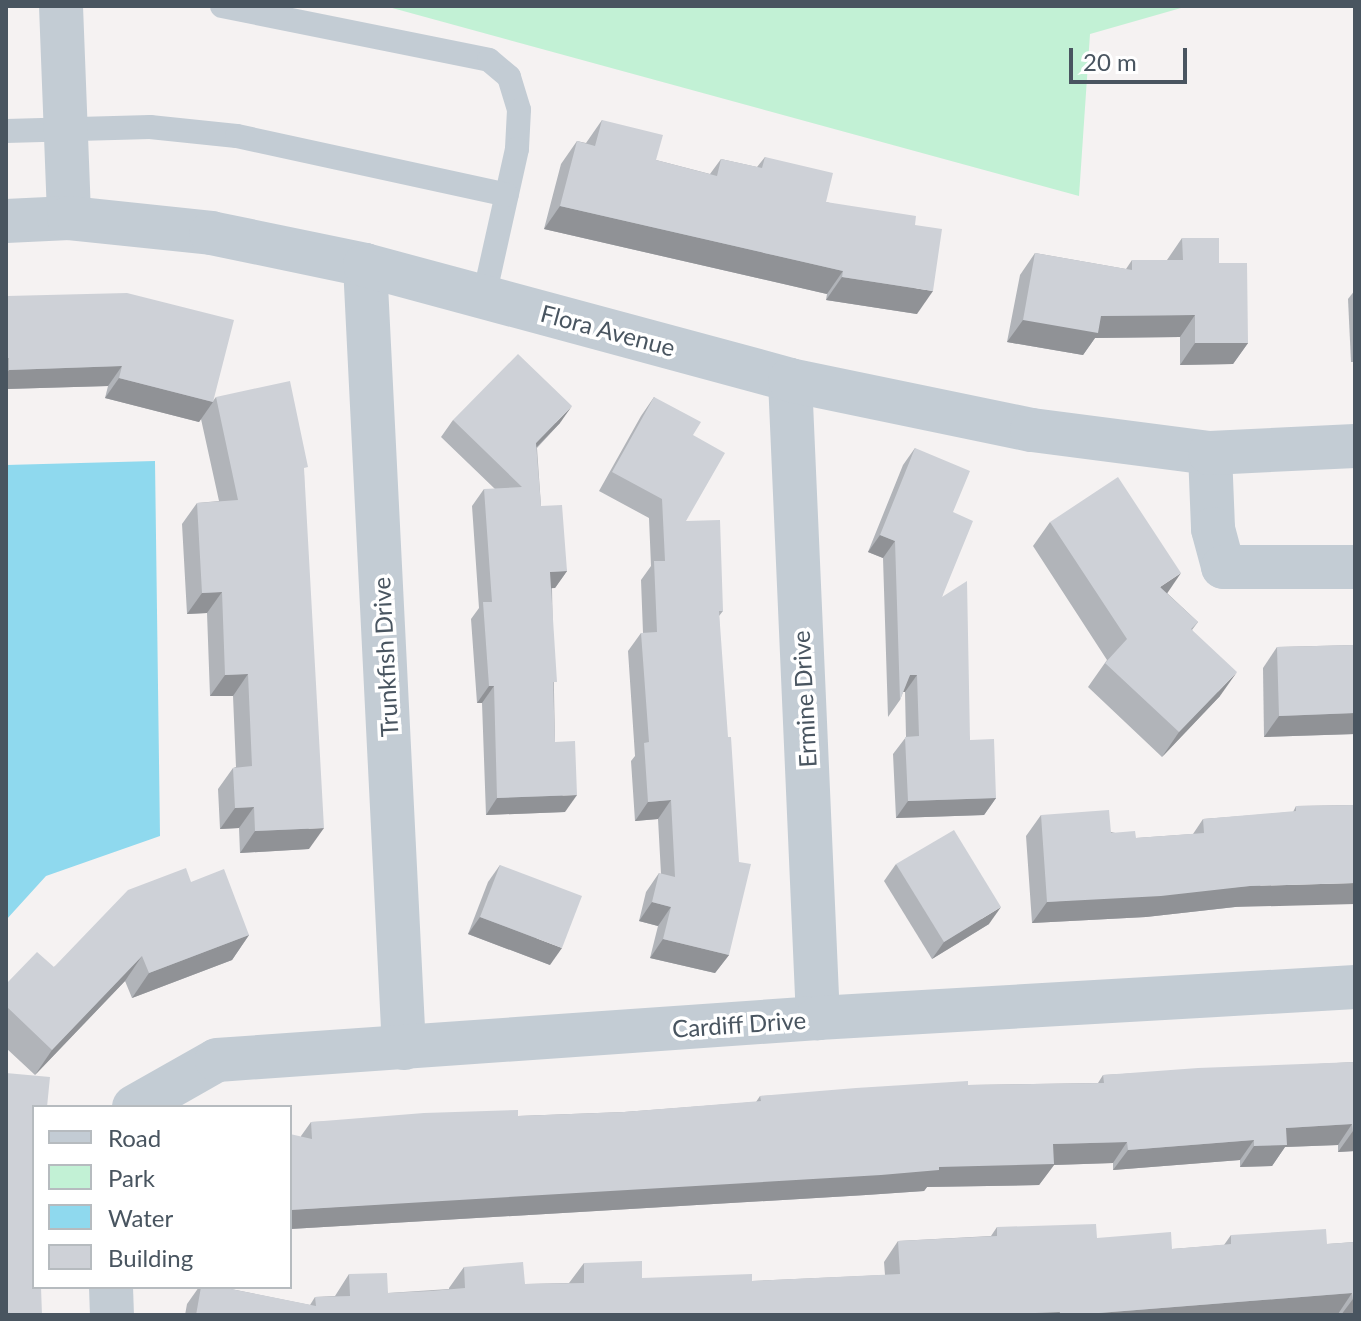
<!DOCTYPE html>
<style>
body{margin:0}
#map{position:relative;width:1361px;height:1321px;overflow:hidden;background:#f5f2f2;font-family:Lato,sans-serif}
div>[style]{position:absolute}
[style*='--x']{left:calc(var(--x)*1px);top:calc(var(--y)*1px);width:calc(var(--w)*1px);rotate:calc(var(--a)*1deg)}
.green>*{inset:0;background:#c2f1d5}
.water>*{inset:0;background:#8fd9ee}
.service>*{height:24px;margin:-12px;padding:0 12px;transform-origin:12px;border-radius:12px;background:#c3ccd4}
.minor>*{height:44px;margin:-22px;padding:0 22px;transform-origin:22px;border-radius:22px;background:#c3ccd4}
.tertiary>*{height:44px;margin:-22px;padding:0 22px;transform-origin:22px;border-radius:22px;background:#c3ccd4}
.wall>*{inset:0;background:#b1b4b9}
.shaded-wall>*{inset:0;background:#909296}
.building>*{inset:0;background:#ced1d7}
span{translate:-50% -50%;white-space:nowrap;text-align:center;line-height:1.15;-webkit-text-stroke:7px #fff;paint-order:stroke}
.street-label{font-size:24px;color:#495560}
.frame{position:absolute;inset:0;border:8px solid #495560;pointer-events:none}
.legend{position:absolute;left:32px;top:1105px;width:260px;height:184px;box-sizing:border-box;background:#fff;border:2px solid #b6bbbf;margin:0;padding:10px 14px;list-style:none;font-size:24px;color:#495560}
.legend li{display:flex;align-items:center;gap:16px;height:40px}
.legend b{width:40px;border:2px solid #b6bbbf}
.scale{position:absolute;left:1069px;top:48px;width:118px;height:36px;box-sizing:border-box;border:4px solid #495560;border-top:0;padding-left:10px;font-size:24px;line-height:28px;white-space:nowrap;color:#495560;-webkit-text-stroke:6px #fff;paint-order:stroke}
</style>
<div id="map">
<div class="green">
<i style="clip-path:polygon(385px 6px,1188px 6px,1090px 34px,1079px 196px)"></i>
</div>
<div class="water">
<i style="clip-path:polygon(155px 461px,160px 836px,46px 876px,6px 920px,6px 465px)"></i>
</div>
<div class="service">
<i style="--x:222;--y:6;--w:272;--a:11.4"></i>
<i style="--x:489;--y:60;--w:26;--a:40"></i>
<i style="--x:509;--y:77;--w:34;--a:73"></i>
<i style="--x:519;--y:110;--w:39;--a:93"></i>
<i style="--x:517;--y:149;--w:152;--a:102.6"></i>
<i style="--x:6;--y:131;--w:144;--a:-1.6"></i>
<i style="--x:150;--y:127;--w:87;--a:5.9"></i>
<i style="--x:237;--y:136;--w:276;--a:12.3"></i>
</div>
<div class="minor">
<i style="--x:61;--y:6;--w:212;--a:87.8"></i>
<i style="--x:365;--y:265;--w:784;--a:87.15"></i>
<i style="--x:790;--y:380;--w:639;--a:87.49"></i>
<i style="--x:1210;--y:453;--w:76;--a:87.7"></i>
<i style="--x:1213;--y:529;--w:39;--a:75"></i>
<i style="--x:1223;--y:567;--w:132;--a:0"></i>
<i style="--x:134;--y:1107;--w:95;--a:-29.5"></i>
<i style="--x:217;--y:1060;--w:602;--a:-4"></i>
<i style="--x:818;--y:1018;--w:538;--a:-3.3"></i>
<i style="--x:111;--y:1287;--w:28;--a:88"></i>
</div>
<div class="tertiary">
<i style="--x:6;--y:221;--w:63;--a:-2.7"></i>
<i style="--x:69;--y:218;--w:143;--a:6"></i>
<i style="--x:211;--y:233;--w:157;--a:11.7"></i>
<i style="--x:365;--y:265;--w:440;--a:15.1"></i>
<i style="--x:790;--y:380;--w:247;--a:11.7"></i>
<i style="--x:1032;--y:430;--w:179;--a:7.4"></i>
<i style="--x:1210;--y:453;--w:145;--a:-2.8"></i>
</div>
<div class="wall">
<i style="clip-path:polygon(602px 120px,656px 160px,710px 174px,721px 159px,757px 167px,765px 157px,826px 202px,915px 225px,917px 314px,826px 300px,827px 294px,544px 229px,561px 164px,577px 141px,586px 143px)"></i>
<i style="clip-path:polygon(1182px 238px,1219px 263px,1248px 343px,1233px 364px,1180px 365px,1180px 337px,1095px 338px,1083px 355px,1007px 342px,1020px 275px,1035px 253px,1126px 269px,1132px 260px,1167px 260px)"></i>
<i style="clip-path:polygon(1355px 290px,1355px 362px,1351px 362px,1348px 299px)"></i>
<i style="clip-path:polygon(7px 296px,213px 401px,216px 397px,304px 472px,309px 849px,240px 853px,239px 828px,220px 829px,218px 789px,233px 768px,236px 767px,233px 696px,210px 696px,207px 613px,187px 614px,182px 524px,197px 503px,219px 501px,201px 419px,199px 422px,105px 398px,108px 386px,6px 389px)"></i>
<i style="clip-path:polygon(654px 397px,693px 435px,686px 521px,723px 611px,719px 616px,729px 955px,715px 973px,650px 958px,658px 926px,639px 921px,646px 892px,659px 873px,661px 874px,658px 819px,635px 821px,631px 761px,635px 756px,628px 651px,641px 633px,643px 633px,641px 580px,651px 566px,649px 518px,599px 491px,641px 416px)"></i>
<i style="clip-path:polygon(453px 420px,560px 423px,537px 448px,541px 506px,567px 571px,555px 588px,552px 588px,555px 742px,565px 812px,486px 815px,482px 703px,477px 703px,471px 619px,479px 608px,472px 506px,484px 489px,495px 489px,441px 437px)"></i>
<i style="clip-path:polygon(915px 448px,953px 512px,942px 597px,970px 740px,996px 798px,984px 815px,896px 818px,893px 754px,906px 737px,905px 692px,903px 692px,900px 700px,888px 717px,883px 558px,868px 552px,903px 465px)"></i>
<i style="clip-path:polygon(1050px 522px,1167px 593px,1198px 622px,1192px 630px,1220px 696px,1162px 757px,1088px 687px,1107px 660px,1033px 546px)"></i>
<i style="clip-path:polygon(1355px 645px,1355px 734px,1264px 737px,1263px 668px,1277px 647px)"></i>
<i style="clip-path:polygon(1355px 805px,1235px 907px,1146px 917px,1032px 923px,1026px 836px,1041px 815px,1136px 838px,1193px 834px,1203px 819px,1293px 812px,1296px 806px)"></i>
<i style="clip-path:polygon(896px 864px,989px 924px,932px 959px,884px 881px)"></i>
<i style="clip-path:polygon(500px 865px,550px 965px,468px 934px,488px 882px)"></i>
<i style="clip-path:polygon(191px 882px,249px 935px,232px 960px,132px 998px,125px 981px,35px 1075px,6px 1048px,6px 984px,54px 967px)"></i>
<i style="clip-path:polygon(1355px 1062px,1355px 1151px,1338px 1152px,1338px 1145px,1285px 1147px,1272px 1166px,1240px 1167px,1240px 1160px,1113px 1170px,1113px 1163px,1054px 1165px,1039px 1185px,927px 1187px,924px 1191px,866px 1195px,290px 1229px,301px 1136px,311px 1122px,518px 1116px,624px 1112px,756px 1102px,760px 1096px,968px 1085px,1098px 1083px,1103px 1075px)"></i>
<i style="clip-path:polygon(997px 1227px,1097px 1238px,1172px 1249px,1224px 1245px,1231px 1235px,1327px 1244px,1355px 1242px,1355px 1315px,1338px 1315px,1338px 1314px,1323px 1315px,185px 1315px,187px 1304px,199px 1287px,221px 1287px,310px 1305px,315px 1297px,335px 1296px,349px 1274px,388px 1293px,449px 1289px,449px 1288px,464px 1267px,525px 1284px,569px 1283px,584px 1263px,642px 1278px,752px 1281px,885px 1275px,884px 1262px,898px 1241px,991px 1236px)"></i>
</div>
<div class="shaded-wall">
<i style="clip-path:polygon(560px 206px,843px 271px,827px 294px,544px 229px)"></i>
<i style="clip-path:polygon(842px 277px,933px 291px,917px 314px,826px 300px)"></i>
<i style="clip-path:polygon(1195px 315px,1180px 337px,1095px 338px,1083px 355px,1007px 342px,1023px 320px,1101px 316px)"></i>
<i style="clip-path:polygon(1195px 343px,1248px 343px,1233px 364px,1180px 365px)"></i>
<i style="clip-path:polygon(122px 366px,108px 386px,6px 389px,6px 374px,9px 370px)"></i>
<i style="clip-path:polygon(119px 378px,213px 402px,199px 422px,105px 398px)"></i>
<i style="clip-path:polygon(572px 406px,560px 423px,524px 460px,536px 443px)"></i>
<i style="clip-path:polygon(880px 535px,895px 541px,883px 558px,868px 552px)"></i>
<i style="clip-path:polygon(567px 571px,555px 588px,539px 589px,550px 572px)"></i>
<i style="clip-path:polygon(1181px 573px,1164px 598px,1160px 587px)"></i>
<i style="clip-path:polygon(222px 592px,207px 613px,187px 614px,202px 593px)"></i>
<i style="clip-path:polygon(1237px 672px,1220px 696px,1162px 757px,1179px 732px)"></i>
<i style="clip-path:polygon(248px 674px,233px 696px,210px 696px,225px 675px)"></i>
<i style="clip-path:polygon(910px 675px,917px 675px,905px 692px,900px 692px)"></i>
<i style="clip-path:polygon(489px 686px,494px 686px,482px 703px,477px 703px)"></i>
<i style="clip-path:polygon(1355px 713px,1355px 734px,1264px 737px,1279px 716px)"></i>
<i style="clip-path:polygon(577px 795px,565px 812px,486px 815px,497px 798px)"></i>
<i style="clip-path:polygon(996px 798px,984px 815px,896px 818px,908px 801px)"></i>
<i style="clip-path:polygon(671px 800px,658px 819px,635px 821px,648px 802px)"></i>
<i style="clip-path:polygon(254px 807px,239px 828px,220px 829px,235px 808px)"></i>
<i style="clip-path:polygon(324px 828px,309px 849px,240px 853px,255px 831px)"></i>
<i style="clip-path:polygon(1355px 883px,1355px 904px,1235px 907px,1146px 917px,1032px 923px,1047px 902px,1250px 886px)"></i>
<i style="clip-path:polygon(652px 902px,671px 907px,658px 926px,639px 921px)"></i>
<i style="clip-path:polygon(1001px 907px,989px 924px,932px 959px,944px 942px)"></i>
<i style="clip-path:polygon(480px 917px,562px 948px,550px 965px,468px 934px)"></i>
<i style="clip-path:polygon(249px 935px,232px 960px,132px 998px,149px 973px)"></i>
<i style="clip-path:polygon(663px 939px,729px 955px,715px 973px,650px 958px)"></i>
<i style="clip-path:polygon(142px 956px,125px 981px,35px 1075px,52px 1050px)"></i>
<i style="clip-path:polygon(1352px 1124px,1338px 1145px,1285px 1147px,1272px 1166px,1240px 1167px,1254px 1146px,1286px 1128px)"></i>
<i style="clip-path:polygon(1353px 1131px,1355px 1131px,1355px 1151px,1338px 1152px)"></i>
<i style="clip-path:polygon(1254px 1140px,1240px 1160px,1113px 1170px,1128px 1150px)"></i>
<i style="clip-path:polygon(1127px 1142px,1113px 1163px,1054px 1165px,1039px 1185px,927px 1187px,924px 1191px,866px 1195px,290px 1229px,290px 1210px,939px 1167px,1053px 1144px)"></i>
<i style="clip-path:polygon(1352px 1293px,1338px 1314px,1323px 1315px,1097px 1315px,1099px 1313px)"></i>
<i style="clip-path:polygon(1353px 1299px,1355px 1299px,1355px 1315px,1341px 1315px)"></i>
<i style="clip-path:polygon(1060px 1312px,1058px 1315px,989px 1315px)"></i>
</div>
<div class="building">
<i style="clip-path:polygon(602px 120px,663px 135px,656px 160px,717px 176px,721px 159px,762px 168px,765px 157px,833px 173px,826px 202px,916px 216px,915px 225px,942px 229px,933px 291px,842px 277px,843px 271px,560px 206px,577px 141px,595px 146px)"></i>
<i style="clip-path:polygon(1182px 238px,1219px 238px,1219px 263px,1247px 263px,1248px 343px,1195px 343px,1195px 315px,1101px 316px,1098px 333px,1023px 320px,1035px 253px,1132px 270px,1132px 260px,1183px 260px)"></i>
<i style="clip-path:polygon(127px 293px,234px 320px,213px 402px,119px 378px,122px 366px,9px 370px,9px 358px,6px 358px,7px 296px)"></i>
<i style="clip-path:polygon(518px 354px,572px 406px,536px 443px,541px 506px,562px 505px,567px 571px,550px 572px,557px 682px,553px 682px,555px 742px,575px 741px,577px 795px,497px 798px,494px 686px,489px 686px,483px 602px,492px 602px,484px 489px,522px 487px,453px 420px)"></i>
<i style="clip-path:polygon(290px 381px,308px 467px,304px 468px,324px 828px,255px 831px,254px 807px,235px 808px,233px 768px,252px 766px,248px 674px,225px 675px,222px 592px,202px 593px,197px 503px,238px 500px,216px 397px)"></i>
<i style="clip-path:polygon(654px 397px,701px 422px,693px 435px,725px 453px,686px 521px,720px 520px,723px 611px,719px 611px,728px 737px,731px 737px,739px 862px,751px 864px,729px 955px,663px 939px,671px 907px,652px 902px,659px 873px,675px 877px,671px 800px,648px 802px,644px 743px,649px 742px,641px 633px,657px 632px,654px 561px,665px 561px,662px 499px,612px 472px)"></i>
<i style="clip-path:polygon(915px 448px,970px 471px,953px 512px,973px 521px,942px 597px,967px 581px,970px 740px,994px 739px,996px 798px,908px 801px,905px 737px,919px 736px,917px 675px,910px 675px,900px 700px,895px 541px,880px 535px)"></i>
<i style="clip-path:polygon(1118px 477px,1181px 573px,1160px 587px,1198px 622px,1191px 629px,1237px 672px,1179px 732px,1105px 663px,1127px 639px,1050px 522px)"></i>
<i style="clip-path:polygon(1355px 645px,1355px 713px,1279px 716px,1277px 647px)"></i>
<i style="clip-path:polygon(1355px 805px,1355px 883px,1250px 886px,1161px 896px,1047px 902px,1041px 815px,1109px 810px,1111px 833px,1135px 831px,1136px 838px,1204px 833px,1203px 819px,1296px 811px,1296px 806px)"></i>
<i style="clip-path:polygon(954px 830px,1001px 907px,944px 942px,896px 864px)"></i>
<i style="clip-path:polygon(500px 865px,582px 896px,562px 948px,480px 917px)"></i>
<i style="clip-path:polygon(186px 868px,191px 882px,224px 869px,249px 935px,149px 973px,142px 956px,52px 1050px,6px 1006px,6px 984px,37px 952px,54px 967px,128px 890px)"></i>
<i style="clip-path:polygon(1355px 1062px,1355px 1131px,1353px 1131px,1352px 1124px,1286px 1128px,1287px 1145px,1254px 1146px,1254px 1140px,1128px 1150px,1127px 1142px,1053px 1144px,1054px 1164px,939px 1167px,939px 1170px,881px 1175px,290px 1210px,290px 1134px,312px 1139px,311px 1122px,424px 1113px,518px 1110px,518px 1116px,624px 1112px,761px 1101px,760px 1096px,856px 1088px,968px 1081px,968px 1085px,1104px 1083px,1103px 1075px,1198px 1068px)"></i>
<i style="clip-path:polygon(6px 1073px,50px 1077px,47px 1107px,34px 1107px,34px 1287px,41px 1287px,42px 1315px,6px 1315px)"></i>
<i style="clip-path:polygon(1096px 1224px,1097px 1238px,1171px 1232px,1172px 1249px,1231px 1244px,1231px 1235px,1326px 1229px,1327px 1244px,1355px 1242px,1355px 1299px,1353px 1299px,1352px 1293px,1099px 1313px,1099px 1315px,1060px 1315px,1060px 1312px,989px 1315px,196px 1315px,201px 1287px,221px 1287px,316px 1306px,315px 1297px,350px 1296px,349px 1274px,387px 1273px,388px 1293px,431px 1291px,465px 1288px,464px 1267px,523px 1262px,525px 1284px,584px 1283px,584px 1263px,642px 1261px,642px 1278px,752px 1274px,752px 1281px,900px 1274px,898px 1241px,997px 1236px,997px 1227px)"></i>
</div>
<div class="street-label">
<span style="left:608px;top:330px;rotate:15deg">Flora Avenue</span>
<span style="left:385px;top:657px;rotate:-93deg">Trunkfish Drive</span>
<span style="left:804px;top:699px;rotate:-93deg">Ermine Drive</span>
<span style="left:739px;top:1024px;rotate:-4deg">Cardiff Drive</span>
</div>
<div class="frame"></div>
<ul class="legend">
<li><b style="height:10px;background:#c3ccd4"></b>Road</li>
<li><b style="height:22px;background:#c2f1d5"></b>Park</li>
<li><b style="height:22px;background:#8fd9ee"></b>Water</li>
<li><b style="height:22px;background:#ced1d7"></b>Building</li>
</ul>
<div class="scale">20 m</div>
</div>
